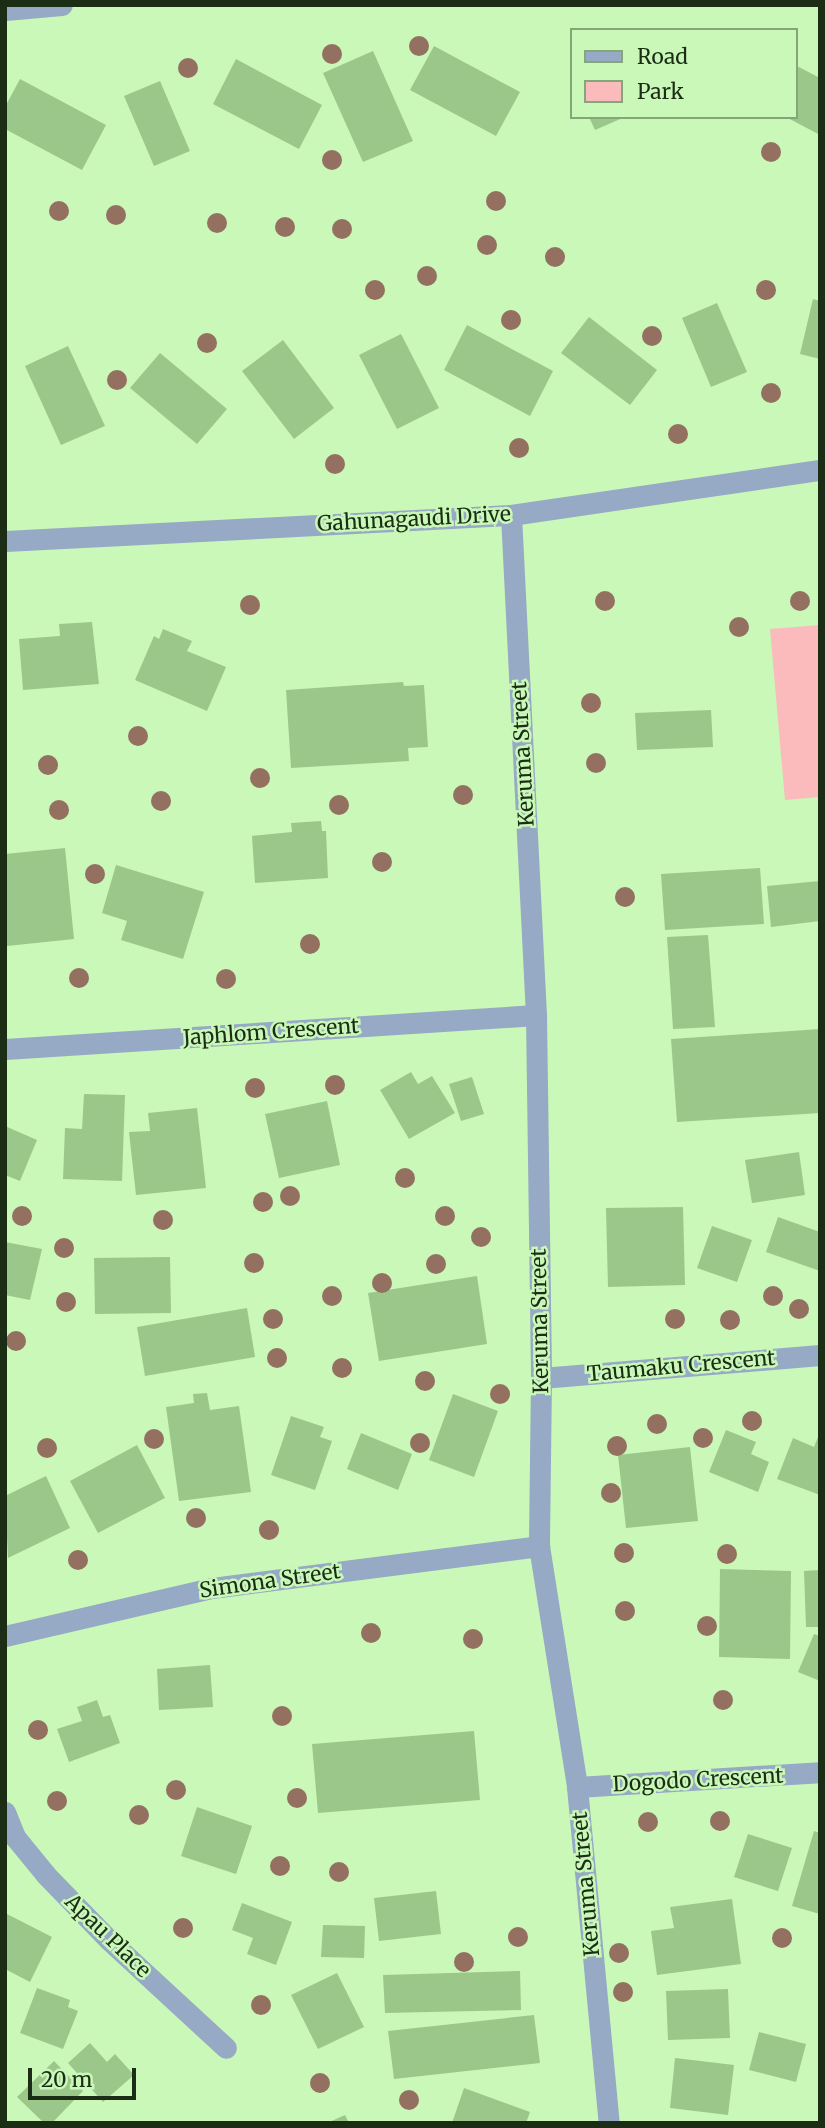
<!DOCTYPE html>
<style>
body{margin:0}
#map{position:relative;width:825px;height:2128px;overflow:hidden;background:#c9f8b8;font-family:Merriweather,serif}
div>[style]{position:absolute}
.green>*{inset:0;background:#fbbbbd}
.building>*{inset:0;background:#9bc88a}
.minor>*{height:21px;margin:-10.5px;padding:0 10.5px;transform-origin:10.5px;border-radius:10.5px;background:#96a9c5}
.trees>*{width:20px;height:20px;margin:-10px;border-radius:50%;background:#947061}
span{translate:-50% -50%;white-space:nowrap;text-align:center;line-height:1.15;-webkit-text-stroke:5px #c9f8b8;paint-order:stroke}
.street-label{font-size:21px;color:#1b2d15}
.frame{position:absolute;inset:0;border:7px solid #1b2d15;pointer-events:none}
.legend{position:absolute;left:570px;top:28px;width:228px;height:91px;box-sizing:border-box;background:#c9f8b8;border:2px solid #83a777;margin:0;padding:9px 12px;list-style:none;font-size:21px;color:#1b2d15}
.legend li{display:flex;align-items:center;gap:14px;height:35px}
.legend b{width:35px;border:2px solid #83a777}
.scale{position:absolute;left:28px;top:2068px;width:108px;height:32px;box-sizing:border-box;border:4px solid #1b2d15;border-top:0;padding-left:9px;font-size:21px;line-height:24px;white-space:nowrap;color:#1b2d15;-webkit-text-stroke:5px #c9f8b8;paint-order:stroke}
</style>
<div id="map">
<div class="green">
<i style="clip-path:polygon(820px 625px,820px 797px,785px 800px,770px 629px)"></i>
</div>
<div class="building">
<i style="clip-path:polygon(434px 46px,520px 92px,496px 136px,410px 90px)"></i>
<i style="clip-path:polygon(373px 51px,413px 141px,363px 162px,323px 73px)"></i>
<i style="clip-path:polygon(236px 59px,322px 105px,299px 149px,213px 104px)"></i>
<i style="clip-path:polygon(795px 65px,820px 78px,820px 135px,786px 117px,795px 117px)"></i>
<i style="clip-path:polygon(20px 79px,106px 125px,82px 170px,5px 129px,5px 107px)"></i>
<i style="clip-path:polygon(160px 81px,190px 151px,154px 166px,124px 96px)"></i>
<i style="clip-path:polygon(589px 117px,625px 117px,595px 130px)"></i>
<i style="clip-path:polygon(813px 299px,820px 301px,820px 359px,800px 354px)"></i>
<i style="clip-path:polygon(717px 303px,747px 372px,711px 387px,682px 318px)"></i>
<i style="clip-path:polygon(589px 317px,657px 370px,630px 405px,561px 353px)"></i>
<i style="clip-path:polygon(467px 325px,553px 371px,530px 416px,444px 370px)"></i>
<i style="clip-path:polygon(401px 334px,439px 408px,397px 429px,359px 355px)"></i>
<i style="clip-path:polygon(283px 340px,334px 408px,294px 439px,242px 371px)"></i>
<i style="clip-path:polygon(68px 346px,105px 426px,61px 445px,25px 366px)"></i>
<i style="clip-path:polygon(160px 353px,227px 409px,197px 444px,130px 388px)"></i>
<i style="clip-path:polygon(92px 622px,99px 684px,23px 690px,19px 639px,60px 636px,59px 624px)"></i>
<i style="clip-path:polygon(163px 629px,192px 641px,187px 651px,226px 667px,207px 711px,135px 680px,154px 636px,159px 639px)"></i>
<i style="clip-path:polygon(403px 682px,404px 686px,424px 685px,428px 747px,408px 748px,409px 761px,291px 768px,286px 690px)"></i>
<i style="clip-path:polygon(711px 710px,713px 747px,637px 750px,635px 713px)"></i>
<i style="clip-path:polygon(321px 821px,322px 831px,326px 831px,328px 878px,255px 883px,252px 836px,292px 832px,291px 823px)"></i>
<i style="clip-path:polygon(65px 848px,74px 939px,7px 946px,5px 854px)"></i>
<i style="clip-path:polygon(116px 865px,204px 892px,183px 959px,121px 940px,127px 921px,102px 913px)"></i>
<i style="clip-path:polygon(760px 868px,764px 924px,665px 930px,661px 874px)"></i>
<i style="clip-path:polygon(820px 881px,820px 921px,771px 927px,767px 886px)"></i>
<i style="clip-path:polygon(708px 935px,715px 1027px,673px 1029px,667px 937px)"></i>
<i style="clip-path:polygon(820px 1029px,820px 1113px,677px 1122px,671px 1039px)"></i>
<i style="clip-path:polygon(411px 1072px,418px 1084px,432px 1076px,455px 1113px,409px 1139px,380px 1090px)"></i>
<i style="clip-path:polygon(472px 1077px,484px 1114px,461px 1121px,449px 1084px)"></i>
<i style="clip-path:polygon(84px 1094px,125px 1095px,122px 1181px,63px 1179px,65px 1128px,82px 1129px)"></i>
<i style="clip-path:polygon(327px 1101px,340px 1165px,279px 1178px,265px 1114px)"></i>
<i style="clip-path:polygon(197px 1108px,206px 1188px,136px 1195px,129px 1132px,150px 1131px,148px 1113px)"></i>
<i style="clip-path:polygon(5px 1126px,37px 1140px,20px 1181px,5px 1175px)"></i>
<i style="clip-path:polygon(799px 1152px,805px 1195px,752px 1203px,745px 1160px)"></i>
<i style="clip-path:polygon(683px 1207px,685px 1285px,608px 1287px,606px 1208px)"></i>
<i style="clip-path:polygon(778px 1217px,820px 1232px,820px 1271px,766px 1252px)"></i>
<i style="clip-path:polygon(712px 1226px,752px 1240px,737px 1282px,697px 1268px)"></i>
<i style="clip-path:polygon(5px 1242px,42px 1249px,30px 1300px,5px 1295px)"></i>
<i style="clip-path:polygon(170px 1257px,171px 1313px,95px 1314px,94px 1258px)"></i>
<i style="clip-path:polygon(477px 1276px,487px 1344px,379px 1361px,368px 1293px)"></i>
<i style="clip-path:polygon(247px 1308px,255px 1357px,145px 1376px,137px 1327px)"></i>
<i style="clip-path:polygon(207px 1393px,210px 1410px,239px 1406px,251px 1492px,179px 1501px,166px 1407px,194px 1403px,193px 1394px)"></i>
<i style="clip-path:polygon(453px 1394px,498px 1411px,474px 1477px,429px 1460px)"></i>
<i style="clip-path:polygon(291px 1416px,324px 1427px,320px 1437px,332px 1441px,315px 1490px,271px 1475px)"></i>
<i style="clip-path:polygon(726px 1430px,756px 1442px,751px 1454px,769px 1462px,758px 1492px,709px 1472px)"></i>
<i style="clip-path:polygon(820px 1432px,820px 1495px,777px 1479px,793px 1438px,814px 1447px)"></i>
<i style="clip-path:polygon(361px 1433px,412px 1454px,398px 1490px,347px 1469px)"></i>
<i style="clip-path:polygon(137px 1445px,165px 1498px,98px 1533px,70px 1481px)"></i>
<i style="clip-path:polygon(690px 1447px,698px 1521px,626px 1528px,618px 1455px)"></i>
<i style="clip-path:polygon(46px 1476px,70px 1528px,8px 1558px,5px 1496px)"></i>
<i style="clip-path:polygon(720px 1569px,791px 1571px,790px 1659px,719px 1657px)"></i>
<i style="clip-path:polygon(820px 1570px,820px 1627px,806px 1627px,804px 1571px)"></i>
<i style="clip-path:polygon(814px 1634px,820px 1636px,820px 1681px,798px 1672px)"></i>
<i style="clip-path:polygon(210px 1665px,213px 1707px,159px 1710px,157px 1669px)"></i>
<i style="clip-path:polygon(97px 1700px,103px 1717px,110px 1715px,120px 1743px,69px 1762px,57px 1729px,82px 1721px,77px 1707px)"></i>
<i style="clip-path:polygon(474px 1731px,480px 1800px,318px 1813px,312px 1744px)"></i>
<i style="clip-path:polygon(197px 1807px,252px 1826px,236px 1874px,181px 1856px)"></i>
<i style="clip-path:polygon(814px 1831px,820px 1833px,820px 1914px,792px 1906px)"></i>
<i style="clip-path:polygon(748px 1834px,792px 1848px,778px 1891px,734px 1877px)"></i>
<i style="clip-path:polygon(436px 1891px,441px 1934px,379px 1941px,374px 1898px)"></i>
<i style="clip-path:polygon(732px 1899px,741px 1964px,657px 1975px,651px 1931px,674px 1928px,670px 1907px)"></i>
<i style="clip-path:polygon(242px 1903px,292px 1922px,276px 1965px,247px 1954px,253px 1938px,232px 1930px)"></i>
<i style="clip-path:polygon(5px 1913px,52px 1937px,30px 1982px,5px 1969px)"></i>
<i style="clip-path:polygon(323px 1925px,365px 1926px,364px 1958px,321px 1957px)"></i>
<i style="clip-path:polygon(520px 1971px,521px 2010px,385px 2013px,383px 1975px)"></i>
<i style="clip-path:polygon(337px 1973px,364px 2027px,318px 2049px,291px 1995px)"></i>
<i style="clip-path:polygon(37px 1988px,70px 2000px,68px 2007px,78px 2011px,63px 2049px,20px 2033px)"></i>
<i style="clip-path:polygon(728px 1989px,730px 2038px,668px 2040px,666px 1991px)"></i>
<i style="clip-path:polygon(534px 2015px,540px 2063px,394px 2079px,388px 2031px)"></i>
<i style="clip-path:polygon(759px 2032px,806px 2044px,796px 2082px,749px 2070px)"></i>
<i style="clip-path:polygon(90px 2043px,107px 2062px,115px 2054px,134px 2075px,103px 2102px,68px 2063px)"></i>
<i style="clip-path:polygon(675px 2058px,734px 2065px,728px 2115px,670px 2108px)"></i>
<i style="clip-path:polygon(54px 2061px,83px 2091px,52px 2123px,44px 2123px,17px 2097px)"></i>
<i style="clip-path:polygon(464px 2088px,530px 2112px,526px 2123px,452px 2123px)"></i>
<i style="clip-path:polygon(345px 2115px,349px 2123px,327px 2123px)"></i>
</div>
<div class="minor">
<i style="left:5px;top:10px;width:57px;rotate:-5deg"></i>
<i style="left:511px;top:515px;width:501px;rotate:87.14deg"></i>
<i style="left:536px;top:1015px;width:363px;rotate:89.2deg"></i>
<i style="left:541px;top:1378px;width:168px;rotate:90.7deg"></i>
<i style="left:539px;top:1546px;width:244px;rotate:81deg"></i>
<i style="left:577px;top:1787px;width:338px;rotate:84.6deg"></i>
<i style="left:5px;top:541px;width:507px;rotate:-2.94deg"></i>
<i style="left:511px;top:515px;width:312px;rotate:-8.3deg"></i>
<i style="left:5px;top:1049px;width:532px;rotate:-3.66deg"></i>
<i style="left:541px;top:1378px;width:280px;rotate:-4.7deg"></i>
<i style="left:5px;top:1636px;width:212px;rotate:-13.1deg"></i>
<i style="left:212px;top:1588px;width:330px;rotate:-7.3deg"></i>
<i style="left:577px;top:1787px;width:243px;rotate:-3.5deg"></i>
<i style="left:5px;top:1812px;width:27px;rotate:68deg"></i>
<i style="left:15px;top:1837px;width:49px;rotate:50.8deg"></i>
<i style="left:46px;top:1875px;width:91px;rotate:45.9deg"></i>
<i style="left:109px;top:1940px;width:159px;rotate:42.7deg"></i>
</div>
<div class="trees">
<i style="left:419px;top:46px"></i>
<i style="left:332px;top:54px"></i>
<i style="left:188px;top:68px"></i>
<i style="left:771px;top:152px"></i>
<i style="left:332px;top:160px"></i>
<i style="left:496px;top:201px"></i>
<i style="left:59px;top:211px"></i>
<i style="left:116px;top:215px"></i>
<i style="left:217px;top:223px"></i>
<i style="left:285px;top:227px"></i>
<i style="left:342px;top:229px"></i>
<i style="left:487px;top:245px"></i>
<i style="left:555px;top:257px"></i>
<i style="left:427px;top:276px"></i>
<i style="left:375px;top:290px"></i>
<i style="left:766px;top:290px"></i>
<i style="left:511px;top:320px"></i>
<i style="left:652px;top:336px"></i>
<i style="left:207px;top:343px"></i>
<i style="left:117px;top:380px"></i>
<i style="left:771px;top:393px"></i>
<i style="left:678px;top:434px"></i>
<i style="left:519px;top:448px"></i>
<i style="left:335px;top:464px"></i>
<i style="left:605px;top:601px"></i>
<i style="left:800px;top:601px"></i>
<i style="left:250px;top:605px"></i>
<i style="left:739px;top:627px"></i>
<i style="left:591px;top:703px"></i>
<i style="left:138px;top:736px"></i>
<i style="left:596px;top:763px"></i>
<i style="left:48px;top:765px"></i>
<i style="left:260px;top:778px"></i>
<i style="left:463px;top:795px"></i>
<i style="left:161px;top:801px"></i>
<i style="left:339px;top:805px"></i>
<i style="left:59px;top:810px"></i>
<i style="left:382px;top:862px"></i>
<i style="left:95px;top:874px"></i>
<i style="left:625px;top:897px"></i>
<i style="left:310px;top:944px"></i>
<i style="left:79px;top:978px"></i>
<i style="left:226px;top:979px"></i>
<i style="left:335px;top:1085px"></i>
<i style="left:255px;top:1088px"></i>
<i style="left:405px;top:1178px"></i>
<i style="left:290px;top:1196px"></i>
<i style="left:263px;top:1202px"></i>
<i style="left:22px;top:1216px"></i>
<i style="left:445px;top:1216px"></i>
<i style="left:163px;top:1220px"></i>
<i style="left:481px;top:1237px"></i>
<i style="left:64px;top:1248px"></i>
<i style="left:254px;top:1263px"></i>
<i style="left:436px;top:1264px"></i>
<i style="left:382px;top:1283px"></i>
<i style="left:332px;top:1296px"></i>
<i style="left:773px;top:1296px"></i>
<i style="left:66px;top:1302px"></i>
<i style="left:799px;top:1309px"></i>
<i style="left:273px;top:1319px"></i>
<i style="left:675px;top:1319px"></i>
<i style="left:730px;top:1320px"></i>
<i style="left:16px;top:1341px"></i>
<i style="left:277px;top:1358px"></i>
<i style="left:342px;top:1368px"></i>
<i style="left:425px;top:1381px"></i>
<i style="left:500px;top:1394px"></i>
<i style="left:752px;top:1421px"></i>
<i style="left:657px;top:1424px"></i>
<i style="left:703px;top:1438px"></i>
<i style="left:154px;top:1439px"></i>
<i style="left:420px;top:1443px"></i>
<i style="left:617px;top:1446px"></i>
<i style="left:47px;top:1448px"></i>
<i style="left:611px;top:1493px"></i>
<i style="left:196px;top:1518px"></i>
<i style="left:269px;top:1530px"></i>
<i style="left:624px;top:1553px"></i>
<i style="left:727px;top:1554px"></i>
<i style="left:78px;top:1560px"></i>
<i style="left:625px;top:1611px"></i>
<i style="left:707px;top:1626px"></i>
<i style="left:371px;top:1633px"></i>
<i style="left:473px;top:1639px"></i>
<i style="left:723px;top:1700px"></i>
<i style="left:282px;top:1716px"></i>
<i style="left:38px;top:1730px"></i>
<i style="left:176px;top:1790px"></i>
<i style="left:297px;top:1798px"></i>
<i style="left:57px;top:1801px"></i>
<i style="left:139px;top:1815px"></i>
<i style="left:720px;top:1821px"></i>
<i style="left:648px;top:1822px"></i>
<i style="left:280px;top:1866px"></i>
<i style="left:339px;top:1872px"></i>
<i style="left:183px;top:1928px"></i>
<i style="left:518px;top:1937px"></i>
<i style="left:782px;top:1938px"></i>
<i style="left:619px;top:1953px"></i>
<i style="left:464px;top:1962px"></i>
<i style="left:623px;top:1992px"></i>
<i style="left:261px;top:2005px"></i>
<i style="left:320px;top:2083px"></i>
<i style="left:409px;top:2100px"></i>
</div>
<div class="street-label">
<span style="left:414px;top:519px;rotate:-3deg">Gahunagaudi Drive</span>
<span style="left:523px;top:754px;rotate:-93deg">Keruma Street</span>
<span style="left:271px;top:1032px;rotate:-4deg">Japhlom Crescent</span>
<span style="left:540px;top:1321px;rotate:-91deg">Keruma Street</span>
<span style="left:681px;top:1366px;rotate:-5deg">Taumaku Crescent</span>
<span style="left:270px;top:1581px;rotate:-8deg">Simona Street</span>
<span style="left:698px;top:1780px;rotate:-3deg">Dogodo Crescent</span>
<span style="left:586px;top:1884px;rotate:-95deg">Keruma Street</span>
<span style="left:108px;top:1936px;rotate:44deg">Apau Place</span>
</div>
<div class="frame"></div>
<ul class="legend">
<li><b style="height:9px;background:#96a9c5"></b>Road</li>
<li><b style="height:19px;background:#fbbbbd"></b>Park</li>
</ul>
<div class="scale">20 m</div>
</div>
